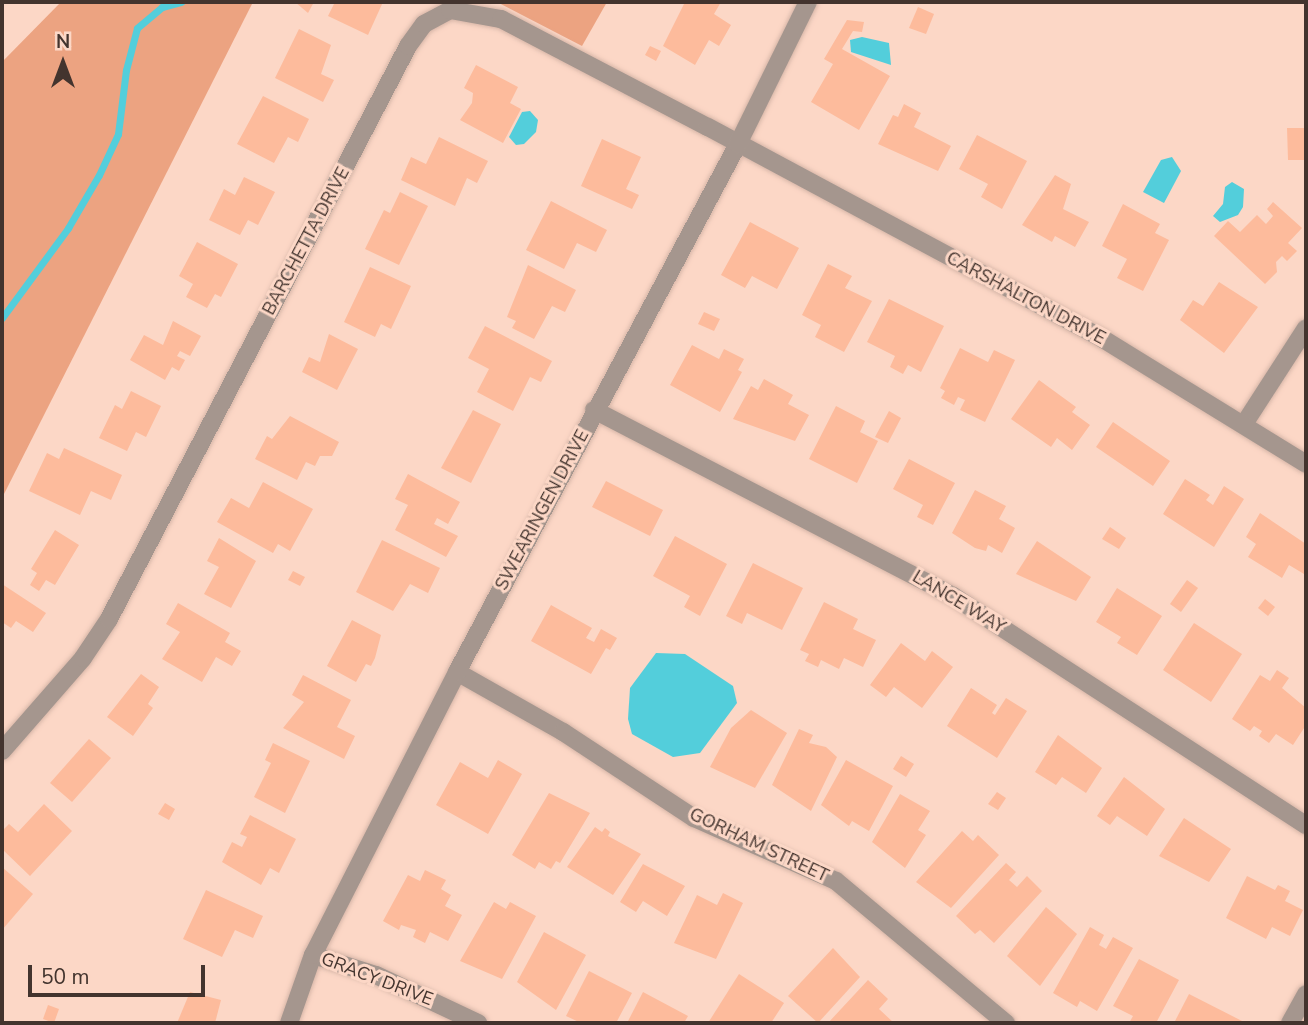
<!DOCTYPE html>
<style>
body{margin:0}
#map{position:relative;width:1308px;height:1025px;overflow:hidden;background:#fcd7c6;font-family:"Nunito Sans",sans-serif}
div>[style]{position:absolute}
.green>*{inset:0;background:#eca381}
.water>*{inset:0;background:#53cedb}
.stream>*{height:7px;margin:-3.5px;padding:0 3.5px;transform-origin:3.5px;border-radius:3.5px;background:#53cedb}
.building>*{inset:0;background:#fdbb9c}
.roads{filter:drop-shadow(0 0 2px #d7b6a8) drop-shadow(0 0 2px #d7b6a8)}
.minor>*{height:18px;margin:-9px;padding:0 9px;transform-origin:9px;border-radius:9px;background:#a5968e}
span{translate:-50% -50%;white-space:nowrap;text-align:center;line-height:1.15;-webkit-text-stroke:6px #fcd7c6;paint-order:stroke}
.street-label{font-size:18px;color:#43342e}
.frame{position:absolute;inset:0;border:4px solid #43342e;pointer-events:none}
.north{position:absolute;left:28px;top:28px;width:70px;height:70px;-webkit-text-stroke:5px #fcd7c6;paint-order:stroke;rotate:0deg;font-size:19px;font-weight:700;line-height:28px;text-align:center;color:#43342e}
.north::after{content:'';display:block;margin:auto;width:24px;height:32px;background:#43342e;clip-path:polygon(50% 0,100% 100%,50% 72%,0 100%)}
.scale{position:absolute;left:28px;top:965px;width:177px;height:32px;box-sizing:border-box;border:4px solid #43342e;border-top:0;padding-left:9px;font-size:21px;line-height:24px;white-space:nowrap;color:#43342e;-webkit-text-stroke:5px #fcd7c6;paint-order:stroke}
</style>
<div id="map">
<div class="green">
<i style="clip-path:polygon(61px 2px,253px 2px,2px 498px,2px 62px)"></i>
<i style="clip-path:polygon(497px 2px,607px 2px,582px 46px)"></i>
</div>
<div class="water">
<i style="clip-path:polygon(862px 37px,889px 43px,891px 65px,851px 52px,850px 40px)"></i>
<i style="clip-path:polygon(530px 111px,538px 120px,536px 132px,524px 144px,516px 145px,509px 137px,522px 112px)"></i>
<i style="clip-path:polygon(1172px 157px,1181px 171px,1164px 203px,1143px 192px,1161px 160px)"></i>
<i style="clip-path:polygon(1232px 182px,1244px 189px,1243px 207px,1238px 215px,1220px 222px,1213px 216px,1223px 204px,1225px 187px)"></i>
<i style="clip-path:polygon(656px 653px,685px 654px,733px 686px,737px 703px,700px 753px,673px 757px,632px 734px,628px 719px,630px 688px)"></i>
</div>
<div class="stream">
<i style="left:2px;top:318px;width:112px;rotate:-53.7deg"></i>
<i style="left:68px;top:228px;width:61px;rotate:-59.7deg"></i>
<i style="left:99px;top:175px;width:45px;rotate:-65.1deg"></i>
<i style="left:118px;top:134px;width:64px;rotate:-82.9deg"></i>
<i style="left:126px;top:70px;width:43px;rotate:-75.3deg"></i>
<i style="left:137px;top:28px;width:33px;rotate:-40deg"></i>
<i style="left:162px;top:7px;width:20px;rotate:-15deg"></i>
</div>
<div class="building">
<i style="clip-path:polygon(295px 2px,314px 2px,308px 13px)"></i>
<i style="clip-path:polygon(335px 2px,383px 2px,368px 35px,328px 16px)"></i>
<i style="clip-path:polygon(685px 2px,721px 2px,714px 14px,731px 25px,719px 46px,709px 40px,695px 65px,663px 46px)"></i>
<i style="clip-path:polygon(918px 7px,934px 14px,926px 34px,909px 28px)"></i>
<i style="clip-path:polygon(847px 20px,864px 22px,862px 32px,853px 31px,842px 49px,890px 76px,859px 130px,811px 102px,833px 64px,824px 59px)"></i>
<i style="clip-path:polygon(299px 29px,331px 45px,321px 74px,334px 80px,323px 102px,275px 78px)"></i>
<i style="clip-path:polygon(650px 46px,661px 51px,656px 61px,645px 55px)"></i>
<i style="clip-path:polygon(476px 65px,518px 87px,510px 103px,521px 109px,503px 143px,460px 120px,472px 103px,473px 93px,464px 88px)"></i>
<i style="clip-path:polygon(263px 96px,309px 119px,298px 142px,288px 137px,274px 163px,237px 144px)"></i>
<i style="clip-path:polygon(904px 104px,921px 113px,914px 127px,951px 146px,938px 171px,878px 144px,893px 115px,898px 117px)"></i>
<i style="clip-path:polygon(1287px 128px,1305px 128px,1306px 160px,1288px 160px)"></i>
<i style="clip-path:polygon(977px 135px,1027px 161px,1002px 209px,981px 197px,988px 184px,959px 169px)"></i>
<i style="clip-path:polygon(439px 137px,488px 161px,477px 183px,467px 178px,455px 206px,401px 180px,411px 157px,426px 164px)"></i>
<i style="clip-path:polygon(602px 139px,641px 157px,626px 189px,639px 195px,632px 209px,581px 186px)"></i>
<i style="clip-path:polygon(1055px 175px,1071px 184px,1063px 209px,1089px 222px,1075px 247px,1055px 236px,1052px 242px,1022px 225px)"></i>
<i style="clip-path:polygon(244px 177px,275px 192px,258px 225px,248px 220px,240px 235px,209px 220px,224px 189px,235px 195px)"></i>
<i style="clip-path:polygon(400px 192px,428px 206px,399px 265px,365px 249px,384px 210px,390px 213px)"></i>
<i style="clip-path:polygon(551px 201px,607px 230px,596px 252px,577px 243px,564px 269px,526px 250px)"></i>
<i style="clip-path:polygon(1273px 202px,1302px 228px,1288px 243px,1297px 251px,1287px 261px,1282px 256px,1276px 262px,1277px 272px,1265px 284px,1214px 236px,1228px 221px,1240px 232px,1257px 215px,1266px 224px,1273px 216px,1267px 209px)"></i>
<i style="clip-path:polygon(1123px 204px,1160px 224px,1155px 233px,1169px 240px,1143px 291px,1117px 278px,1127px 259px,1102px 246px)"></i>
<i style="clip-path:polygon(750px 222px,799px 248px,777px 289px,752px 276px,745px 288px,721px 275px)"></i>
<i style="clip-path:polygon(197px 242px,238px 264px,221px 297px,215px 294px,207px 308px,186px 297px,193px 284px,179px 276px)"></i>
<i style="clip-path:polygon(828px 264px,852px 276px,845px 288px,872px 301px,844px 352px,815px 337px,821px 325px,802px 315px)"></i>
<i style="clip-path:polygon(528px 265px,576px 290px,565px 312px,552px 306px,534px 339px,512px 328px,516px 321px,507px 317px)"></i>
<i style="clip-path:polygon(370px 267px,411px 286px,391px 329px,381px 324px,375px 337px,344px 322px)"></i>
<i style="clip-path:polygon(1219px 282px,1258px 307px,1224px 353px,1180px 320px,1193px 300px,1203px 306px)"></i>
<i style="clip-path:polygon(889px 299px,944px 326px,921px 372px,908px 365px,903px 374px,890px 367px,895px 356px,867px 342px)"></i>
<i style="clip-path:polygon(704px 312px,720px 319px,714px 331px,698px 324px)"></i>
<i style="clip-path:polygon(173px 321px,201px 336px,190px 356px,180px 351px,177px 356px,185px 360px,179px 371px,172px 367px,165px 380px,130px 360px,144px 335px,163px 345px)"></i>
<i style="clip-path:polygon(485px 326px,552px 361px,541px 382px,530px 377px,513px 411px,477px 392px,489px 369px,468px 358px)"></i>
<i style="clip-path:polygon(329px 334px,358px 349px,337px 390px,302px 372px,309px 357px,320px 362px)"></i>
<i style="clip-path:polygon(692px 345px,719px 359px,724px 349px,744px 359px,738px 370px,742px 372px,720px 412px,670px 385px)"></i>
<i style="clip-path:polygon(960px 348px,988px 362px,994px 350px,1015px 360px,985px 422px,960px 410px,965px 400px,958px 397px,954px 405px,941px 398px,945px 391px,940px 388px)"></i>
<i style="clip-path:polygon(764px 379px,793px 395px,788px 404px,809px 415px,795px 441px,733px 419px,751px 386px,758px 390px)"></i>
<i style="clip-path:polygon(1039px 380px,1076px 407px,1072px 412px,1090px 425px,1072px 450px,1057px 438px,1051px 447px,1011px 419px)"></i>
<i style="clip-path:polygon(131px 391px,161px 406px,146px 437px,136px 432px,127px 451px,99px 438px,115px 405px,122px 409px)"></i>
<i style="clip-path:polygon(836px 406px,865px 421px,860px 432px,878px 441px,857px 483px,809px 459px)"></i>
<i style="clip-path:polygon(473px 410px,501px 424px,471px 483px,441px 468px)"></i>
<i style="clip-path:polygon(889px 411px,901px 418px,888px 443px,875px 437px)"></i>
<i style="clip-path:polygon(290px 416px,339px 442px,332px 456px,320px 456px,315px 466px,306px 462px,297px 480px,255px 459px,267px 436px,272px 439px)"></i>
<i style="clip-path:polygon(1113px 422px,1170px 461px,1153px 486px,1096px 447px)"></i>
<i style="clip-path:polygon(64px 448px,122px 475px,111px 500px,91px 491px,80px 515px,29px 491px,47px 453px,59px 459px)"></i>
<i style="clip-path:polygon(909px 459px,955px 483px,933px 525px,917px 517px,923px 505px,893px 489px)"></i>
<i style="clip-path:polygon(408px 474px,460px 502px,448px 524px,437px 518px,434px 524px,458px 536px,446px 557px,395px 530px,408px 505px,395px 499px)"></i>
<i style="clip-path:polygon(1185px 479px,1210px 495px,1206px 500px,1213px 505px,1224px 486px,1244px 499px,1214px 547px,1163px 514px)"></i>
<i style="clip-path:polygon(606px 481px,663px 510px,650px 536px,592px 507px)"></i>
<i style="clip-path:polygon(263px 482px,313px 509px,290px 551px,278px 544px,273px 553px,217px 522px,231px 498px,249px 508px)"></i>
<i style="clip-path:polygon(975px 490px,1006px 506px,999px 519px,1015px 528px,1002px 553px,988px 545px,986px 551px,975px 548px,952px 533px)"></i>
<i style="clip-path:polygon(1260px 513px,1306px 544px,1304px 574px,1289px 565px,1282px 578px,1248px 557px,1256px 544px,1246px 537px)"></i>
<i style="clip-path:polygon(1110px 527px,1126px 538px,1119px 549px,1102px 539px)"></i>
<i style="clip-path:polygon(55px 530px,79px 545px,55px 585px,46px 580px,39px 591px,30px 585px,37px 573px,31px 569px)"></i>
<i style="clip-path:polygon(675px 536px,727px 564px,700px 616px,684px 607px,690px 596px,653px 576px)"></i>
<i style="clip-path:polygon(219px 538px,256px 561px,231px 608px,204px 594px,219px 567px,207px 561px)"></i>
<i style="clip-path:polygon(382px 540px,440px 568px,428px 593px,410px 584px,393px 611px,356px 592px)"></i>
<i style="clip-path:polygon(1037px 541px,1091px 577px,1076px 601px,1016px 574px)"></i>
<i style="clip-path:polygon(753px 563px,803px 588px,782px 630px,747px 613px,742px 624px,726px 616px)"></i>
<i style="clip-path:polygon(293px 571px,305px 577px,300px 586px,288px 580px)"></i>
<i style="clip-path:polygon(1187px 580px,1198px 588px,1181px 612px,1170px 604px)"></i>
<i style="clip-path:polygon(2px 584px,46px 613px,33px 632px,16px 621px,11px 628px,2px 622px)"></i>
<i style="clip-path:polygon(1117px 588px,1162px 616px,1137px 655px,1117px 643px,1121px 637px,1096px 622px)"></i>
<i style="clip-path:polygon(1265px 599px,1275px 607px,1268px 616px,1258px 608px)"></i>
<i style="clip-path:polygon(824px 602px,858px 619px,853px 629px,876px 640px,863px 667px,844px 658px,839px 669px,821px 660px,818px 667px,805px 661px,809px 654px,800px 650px)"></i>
<i style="clip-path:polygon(178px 603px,230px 633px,225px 642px,241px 651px,232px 666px,216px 657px,202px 682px,162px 659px,180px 632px,166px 624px)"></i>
<i style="clip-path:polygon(551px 605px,592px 628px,586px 638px,594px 642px,601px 629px,617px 638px,610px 650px,606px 648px,591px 674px,531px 641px)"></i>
<i style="clip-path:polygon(352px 620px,381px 635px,375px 658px,371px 666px,366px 664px,356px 682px,327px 666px)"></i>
<i style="clip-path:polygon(1194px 623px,1242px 654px,1211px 702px,1163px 670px)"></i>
<i style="clip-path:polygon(901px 643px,925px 661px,932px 651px,953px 667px,922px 708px,894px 687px,886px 697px,870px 685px)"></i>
<i style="clip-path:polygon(1277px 670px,1289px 678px,1282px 688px,1306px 708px,1306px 725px,1293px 745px,1276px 734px,1269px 743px,1259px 736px,1262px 731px,1254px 726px,1250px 731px,1232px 719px,1260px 675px,1270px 681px)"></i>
<i style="clip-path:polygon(141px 674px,159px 687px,148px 704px,153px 708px,133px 736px,107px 717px)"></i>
<i style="clip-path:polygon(303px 675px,351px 700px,337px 727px,355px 736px,344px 759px,283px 728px,304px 702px,292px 695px)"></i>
<i style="clip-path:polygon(971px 688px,997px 705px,992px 713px,995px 715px,1006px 698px,1027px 711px,997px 758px,947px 726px)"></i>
<i style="clip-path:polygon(751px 710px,787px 733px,755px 788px,710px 767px,731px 728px)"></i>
<i style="clip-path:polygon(799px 729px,813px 735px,809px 743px,826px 747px,837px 757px,811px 811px,772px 785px)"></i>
<i style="clip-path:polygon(1058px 735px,1102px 768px,1086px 793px,1062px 777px,1056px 785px,1035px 772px)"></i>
<i style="clip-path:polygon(89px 739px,111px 758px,72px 802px,50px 783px)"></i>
<i style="clip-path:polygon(273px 743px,310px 761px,285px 813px,254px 797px,271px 763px,265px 760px)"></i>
<i style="clip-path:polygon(901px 756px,914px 764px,906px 777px,893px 769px)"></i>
<i style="clip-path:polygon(498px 760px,522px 774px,488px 834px,436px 805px,460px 762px,488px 778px)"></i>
<i style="clip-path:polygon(846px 760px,893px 786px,869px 831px,852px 821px,849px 826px,821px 805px)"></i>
<i style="clip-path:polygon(1124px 777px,1165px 809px,1147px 836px,1117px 816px,1110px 825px,1097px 816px)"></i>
<i style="clip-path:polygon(997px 792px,1006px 798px,998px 810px,988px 804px)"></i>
<i style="clip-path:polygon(549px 793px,590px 813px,560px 863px,556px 861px,551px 869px,539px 862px,535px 869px,512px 855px)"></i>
<i style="clip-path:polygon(900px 794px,930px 811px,918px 830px,926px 835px,905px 868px,872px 842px)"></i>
<i style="clip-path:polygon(165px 803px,175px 809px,169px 820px,158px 814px)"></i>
<i style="clip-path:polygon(44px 804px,72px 831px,30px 876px,2px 849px,2px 831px,9px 824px,18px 832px)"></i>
<i style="clip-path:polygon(250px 815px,296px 839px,279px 873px,270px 868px,261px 885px,222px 862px,232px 842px,242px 847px,247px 837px,240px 834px)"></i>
<i style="clip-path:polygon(1184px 818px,1231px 849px,1209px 882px,1159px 856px)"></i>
<i style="clip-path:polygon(595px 827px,602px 832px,605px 828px,610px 832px,608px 836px,641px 854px,613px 895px,567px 867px)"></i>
<i style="clip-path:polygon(962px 831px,973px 841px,978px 835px,999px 855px,951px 908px,916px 882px)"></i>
<i style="clip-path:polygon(1006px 863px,1016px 872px,1009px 880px,1017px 887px,1027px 876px,1042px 891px,994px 943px,980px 930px,975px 934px,956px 916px)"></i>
<i style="clip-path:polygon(643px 864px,685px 886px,667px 916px,643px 901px,636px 912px,620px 902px)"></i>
<i style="clip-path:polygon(2px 867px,33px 894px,2px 930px)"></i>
<i style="clip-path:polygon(425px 870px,446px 880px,441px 889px,451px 895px,445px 906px,462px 915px,448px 941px,430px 932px,425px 943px,413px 937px,416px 930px,401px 925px,399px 930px,383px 921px,408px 875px,420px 881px)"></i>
<i style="clip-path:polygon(1247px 876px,1275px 890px,1278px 885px,1290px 891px,1285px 901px,1303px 910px,1290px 936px,1272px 927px,1266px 939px,1226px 918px)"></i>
<i style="clip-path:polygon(206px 890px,263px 916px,253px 938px,235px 930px,222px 957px,183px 939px)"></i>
<i style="clip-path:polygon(723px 893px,743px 903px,716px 959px,674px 943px,697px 895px,717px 905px)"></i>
<i style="clip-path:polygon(494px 902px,506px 909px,510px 902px,536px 916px,502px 979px,460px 961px)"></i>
<i style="clip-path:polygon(1046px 907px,1077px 934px,1040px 986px,1007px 956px)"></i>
<i style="clip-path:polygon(1090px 927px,1104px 935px,1099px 945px,1106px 949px,1113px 937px,1133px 948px,1097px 1011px,1080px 1001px,1077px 1007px,1053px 993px)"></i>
<i style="clip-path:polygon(544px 932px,586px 955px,556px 1010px,517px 982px)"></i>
<i style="clip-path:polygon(833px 948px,860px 977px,818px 1023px,788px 996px)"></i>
<i style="clip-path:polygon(1139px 959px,1179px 980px,1156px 1023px,1129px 1023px,1133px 1016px,1113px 1006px)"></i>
<i style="clip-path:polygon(589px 971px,632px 993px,616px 1023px,581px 1023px,566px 1016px)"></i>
<i style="clip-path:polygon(739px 974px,784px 1003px,771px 1023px,708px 1023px)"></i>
<i style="clip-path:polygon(868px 980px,888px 999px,879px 1009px,894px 1023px,828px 1023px)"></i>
<i style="clip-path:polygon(190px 992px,221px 1000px,215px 1023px,177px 1023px)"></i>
<i style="clip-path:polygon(643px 992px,688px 1016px,684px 1023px,627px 1023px)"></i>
<i style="clip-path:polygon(1189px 994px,1246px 1023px,1174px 1023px)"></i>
<i style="clip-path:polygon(48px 1005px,59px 1009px,54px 1023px,43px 1019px)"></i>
</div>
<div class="roads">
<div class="minor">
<i style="left:594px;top:410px;width:404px;rotate:27.4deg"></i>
<i style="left:953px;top:596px;width:421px;rotate:33deg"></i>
<i style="left:1244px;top:424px;width:114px;rotate:-57.1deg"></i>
<i style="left:457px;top:672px;width:122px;rotate:29.5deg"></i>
<i style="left:563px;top:732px;width:157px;rotate:33.3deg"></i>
<i style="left:694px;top:818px;width:155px;rotate:23.9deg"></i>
<i style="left:836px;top:881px;width:222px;rotate:39.9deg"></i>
<i style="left:2px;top:751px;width:123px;rotate:-48.9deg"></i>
<i style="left:83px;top:658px;width:47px;rotate:-56.3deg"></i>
<i style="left:109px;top:619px;width:646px;rotate:-62.44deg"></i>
<i style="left:408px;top:46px;width:27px;rotate:-54deg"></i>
<i style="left:424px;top:24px;width:30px;rotate:-28deg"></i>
<i style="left:450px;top:10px;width:52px;rotate:10deg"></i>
<i style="left:501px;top:19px;width:233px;rotate:27.6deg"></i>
<i style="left:708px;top:127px;width:448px;rotate:28.2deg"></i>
<i style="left:1103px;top:339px;width:238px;rotate:31.6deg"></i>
<i style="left:313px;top:955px;width:66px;rotate:17.6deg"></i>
<i style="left:376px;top:975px;width:113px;rotate:25.2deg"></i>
<i style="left:289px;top:1023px;width:72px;rotate:-70.6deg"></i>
<i style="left:313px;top:955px;width:318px;rotate:-63deg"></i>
<i style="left:457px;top:672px;width:598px;rotate:-61.98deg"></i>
<i style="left:738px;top:144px;width:158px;rotate:-63.8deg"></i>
<i style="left:1290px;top:1023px;width:33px;rotate:-61deg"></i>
</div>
</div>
<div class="street-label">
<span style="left:306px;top:241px;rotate:-62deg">BARCHETTA DRIVE</span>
<span style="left:1026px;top:298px;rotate:28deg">CARSHALTON DRIVE</span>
<span style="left:542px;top:510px;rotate:-62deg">SWEARINGEN DRIVE</span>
<span style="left:959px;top:602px;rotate:31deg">LANCE WAY</span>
<span style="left:759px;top:845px;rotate:25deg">GORHAM STREET</span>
<span style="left:377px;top:979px;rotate:21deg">GRACY DRIVE</span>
</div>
<div class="frame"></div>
<div class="north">N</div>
<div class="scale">50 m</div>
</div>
